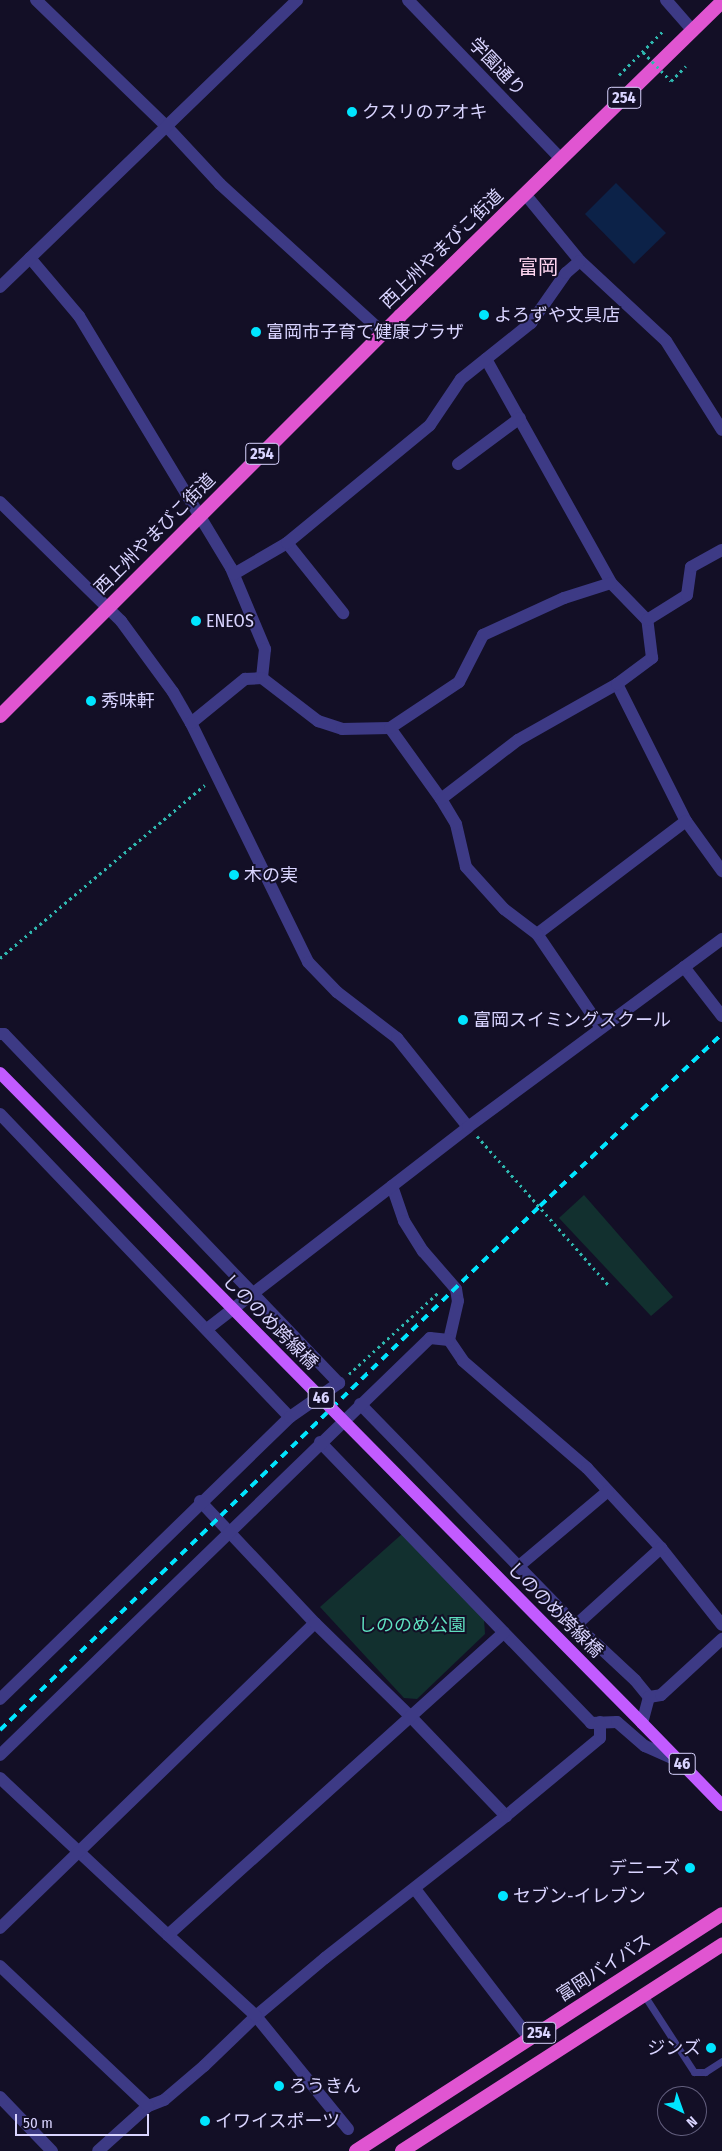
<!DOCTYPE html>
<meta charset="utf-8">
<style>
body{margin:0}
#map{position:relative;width:722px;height:2151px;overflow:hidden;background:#130f26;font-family:"Fira Sans Condensed","Noto Sans JP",sans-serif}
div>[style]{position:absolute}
.green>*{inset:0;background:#12302f}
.water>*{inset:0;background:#0c2248}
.path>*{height:3px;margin-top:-1.5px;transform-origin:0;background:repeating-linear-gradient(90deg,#2fb8b0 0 2.5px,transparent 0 6.5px)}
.service>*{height:7px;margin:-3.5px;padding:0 3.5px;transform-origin:3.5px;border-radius:3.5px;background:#3d3a85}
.minor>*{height:12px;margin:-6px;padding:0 6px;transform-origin:6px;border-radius:6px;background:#3d3a85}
.tertiary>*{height:12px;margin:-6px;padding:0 6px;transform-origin:6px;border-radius:6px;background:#3d3a85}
.primary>*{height:12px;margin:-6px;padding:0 6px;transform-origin:6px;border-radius:6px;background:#c25bff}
.trunk>*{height:14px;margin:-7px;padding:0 7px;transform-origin:7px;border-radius:7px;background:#e055d1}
.rail>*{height:4px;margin-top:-2px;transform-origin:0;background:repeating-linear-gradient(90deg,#00e5ff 0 8px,transparent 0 14px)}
.path-bridge>*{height:3px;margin-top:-1.5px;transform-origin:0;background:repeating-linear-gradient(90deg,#2fb8b0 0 2.5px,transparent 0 6.5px)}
.primary-bridge>*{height:12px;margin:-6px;padding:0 6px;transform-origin:6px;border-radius:6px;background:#c25bff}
.dots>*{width:14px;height:14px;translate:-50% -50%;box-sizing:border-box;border:2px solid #130f26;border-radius:50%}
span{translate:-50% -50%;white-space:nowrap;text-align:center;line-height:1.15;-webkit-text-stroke:4px #130f26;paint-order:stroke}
.shield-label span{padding:1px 4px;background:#130f26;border:1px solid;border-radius:4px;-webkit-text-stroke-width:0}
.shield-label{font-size:16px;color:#d9d4ff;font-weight:700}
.street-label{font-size:18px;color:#d9d4ff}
.poi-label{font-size:18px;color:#d9d4ff}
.left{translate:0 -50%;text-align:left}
.right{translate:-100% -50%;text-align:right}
.park-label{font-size:18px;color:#5fe0c0}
.quarter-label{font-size:20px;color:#ffd6f0}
.north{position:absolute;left:657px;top:2086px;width:50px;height:50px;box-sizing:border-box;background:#130f26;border:1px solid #625e7d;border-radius:50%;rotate:138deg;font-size:14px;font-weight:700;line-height:20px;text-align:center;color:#d9d4ff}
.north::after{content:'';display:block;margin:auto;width:18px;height:22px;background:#00e5ff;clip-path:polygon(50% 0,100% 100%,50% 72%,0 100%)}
.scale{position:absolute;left:15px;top:2114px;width:134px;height:22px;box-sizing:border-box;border:2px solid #d9d4ff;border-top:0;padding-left:6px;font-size:15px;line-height:18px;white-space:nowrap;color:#d9d4ff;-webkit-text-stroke:4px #130f26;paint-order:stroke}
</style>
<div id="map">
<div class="green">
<i style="clip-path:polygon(584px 1195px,673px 1297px,651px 1316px,559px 1218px)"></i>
<i style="clip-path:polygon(402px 1534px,484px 1619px,485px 1634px,417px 1699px,404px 1698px,320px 1607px)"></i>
</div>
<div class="water">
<i style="clip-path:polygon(616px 183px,666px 233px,634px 264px,585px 214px)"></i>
</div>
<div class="path">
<i style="left:619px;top:75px;width:64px;rotate:-45deg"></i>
<i style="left:671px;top:81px;width:21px;rotate:-45deg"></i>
<i style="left:0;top:958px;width:268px;rotate:-40.2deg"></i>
<i style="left:477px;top:1136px;width:201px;rotate:48.6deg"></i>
<i style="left:349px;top:1374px;width:123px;rotate:-42.4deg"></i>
</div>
<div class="service">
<i style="left:644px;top:1995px;width:92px;rotate:57deg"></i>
<i style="left:694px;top:2072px;width:11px"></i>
<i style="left:705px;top:2072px;width:20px;rotate:-33deg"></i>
</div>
<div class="minor">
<i style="left:36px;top:0;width:184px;rotate:44.1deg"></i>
<i style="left:168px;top:128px;width:76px;rotate:47.1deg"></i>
<i style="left:220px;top:184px;width:221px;rotate:42.4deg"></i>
<i style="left:666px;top:0;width:41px;rotate:48.9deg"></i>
<i style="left:525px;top:194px;width:87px;rotate:50.6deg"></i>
<i style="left:580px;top:261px;width:117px;rotate:42.9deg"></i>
<i style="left:666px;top:341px;width:105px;rotate:57.8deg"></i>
<i style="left:30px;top:258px;width:76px;rotate:49.8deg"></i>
<i style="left:79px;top:316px;width:294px;rotate:58.9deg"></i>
<i style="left:231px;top:568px;width:88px;rotate:67.2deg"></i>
<i style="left:265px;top:649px;width:29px;rotate:96deg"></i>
<i style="left:0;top:287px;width:413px;rotate:-44deg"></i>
<i style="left:486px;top:359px;width:257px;rotate:60.8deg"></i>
<i style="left:611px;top:583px;width:52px;rotate:45.8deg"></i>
<i style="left:458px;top:464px;width:77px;rotate:-36.6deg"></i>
<i style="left:0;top:502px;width:170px;rotate:44.5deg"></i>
<i style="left:121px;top:621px;width:88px;rotate:53.8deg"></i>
<i style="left:173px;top:692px;width:36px;rotate:60deg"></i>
<i style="left:191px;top:723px;width:266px;rotate:63.9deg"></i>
<i style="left:308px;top:962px;width:42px;rotate:46deg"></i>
<i style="left:337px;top:992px;width:76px;rotate:37.5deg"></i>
<i style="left:397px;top:1038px;width:114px;rotate:51.4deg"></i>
<i style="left:287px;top:543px;width:90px;rotate:51.3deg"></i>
<i style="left:234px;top:574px;width:61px;rotate:-30.3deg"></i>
<i style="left:287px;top:543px;width:185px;rotate:-39.5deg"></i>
<i style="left:430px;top:425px;width:55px;rotate:-56deg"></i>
<i style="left:461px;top:379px;width:90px;rotate:-38.7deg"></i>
<i style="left:531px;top:323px;width:61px;rotate:-55deg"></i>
<i style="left:566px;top:273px;width:18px;rotate:-41deg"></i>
<i style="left:617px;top:684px;width:153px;rotate:63.3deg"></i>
<i style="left:686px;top:821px;width:62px;rotate:54.2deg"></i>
<i style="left:191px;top:723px;width:70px;rotate:-39.2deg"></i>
<i style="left:245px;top:679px;width:17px;rotate:-3deg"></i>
<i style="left:262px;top:678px;width:71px;rotate:37.5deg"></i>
<i style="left:318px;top:721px;width:25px;rotate:18deg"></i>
<i style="left:342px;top:729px;width:48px;rotate:-1.2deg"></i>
<i style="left:390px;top:728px;width:87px;rotate:54.3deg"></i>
<i style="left:390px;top:728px;width:83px;rotate:-33.7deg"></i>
<i style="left:459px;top:682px;width:53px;rotate:-62.9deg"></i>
<i style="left:483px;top:635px;width:89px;rotate:-24.6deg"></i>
<i style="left:564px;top:598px;width:49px;rotate:-17.7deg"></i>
<i style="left:537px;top:934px;width:187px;rotate:-37.2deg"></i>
<i style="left:684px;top:967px;width:62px;rotate:52.2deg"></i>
<i style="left:601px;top:1028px;width:114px;rotate:-124.2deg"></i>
<i style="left:537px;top:934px;width:41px;rotate:-142.9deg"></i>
<i style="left:504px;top:909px;width:57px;rotate:-132.1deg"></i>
<i style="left:466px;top:867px;width:44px;rotate:-103.1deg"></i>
<i style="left:456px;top:824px;width:29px;rotate:-121deg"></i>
<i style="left:441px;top:799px;width:97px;rotate:-37.5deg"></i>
<i style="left:518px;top:740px;width:114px;rotate:-29.5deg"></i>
<i style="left:617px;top:684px;width:44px;rotate:-36.6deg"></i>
<i style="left:652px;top:658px;width:38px;rotate:-97deg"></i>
<i style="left:647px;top:620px;width:47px;rotate:-32deg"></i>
<i style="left:687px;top:595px;width:28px;rotate:-82deg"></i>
<i style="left:691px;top:567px;width:35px;rotate:-29deg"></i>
<i style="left:0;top:1034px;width:4px"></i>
<i style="left:4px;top:1034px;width:484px;rotate:46.2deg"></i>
<i style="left:0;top:1114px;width:419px;rotate:46.3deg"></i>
<i style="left:392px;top:1186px;width:37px;rotate:71deg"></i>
<i style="left:404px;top:1221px;width:36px;rotate:58deg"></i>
<i style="left:423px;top:1251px;width:50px;rotate:49deg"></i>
<i style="left:456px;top:1289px;width:12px;rotate:81deg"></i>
<i style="left:458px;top:1301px;width:40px;rotate:103deg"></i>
<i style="left:449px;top:1340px;width:25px;rotate:56deg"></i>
<i style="left:463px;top:1361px;width:164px;rotate:40.8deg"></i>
<i style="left:587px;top:1468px;width:109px;rotate:47.2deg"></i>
<i style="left:661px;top:1548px;width:98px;rotate:51.6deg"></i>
<i style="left:207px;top:1329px;width:330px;rotate:-37.7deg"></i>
<i style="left:468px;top:1127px;width:316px;rotate:-36.5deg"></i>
<i style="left:360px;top:1404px;width:309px;rotate:45.7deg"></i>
<i style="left:576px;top:1625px;width:81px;rotate:43deg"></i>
<i style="left:635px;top:1680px;width:22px;rotate:51deg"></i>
<i style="left:649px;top:1697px;width:27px;rotate:105deg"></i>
<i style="left:320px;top:1442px;width:390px;rotate:46deg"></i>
<i style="left:591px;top:1723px;width:26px;rotate:-2deg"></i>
<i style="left:617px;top:1722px;width:37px;rotate:41deg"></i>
<i style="left:645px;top:1746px;width:35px;rotate:24deg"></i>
<i style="left:200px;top:1501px;width:168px;rotate:46.7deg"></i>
<i style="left:519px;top:1566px;width:116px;rotate:-40.1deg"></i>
<i style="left:576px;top:1625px;width:115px;rotate:-42.2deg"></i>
<i style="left:649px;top:1697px;width:12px;rotate:-9deg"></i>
<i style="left:661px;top:1695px;width:83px;rotate:-42.6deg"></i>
<i style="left:0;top:1755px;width:599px;rotate:-44.12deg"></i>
<i style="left:430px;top:1338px;width:19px;rotate:6deg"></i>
<i style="left:0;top:1778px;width:230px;rotate:43.1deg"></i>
<i style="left:506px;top:1816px;width:122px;rotate:-39.7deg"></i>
<i style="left:600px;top:1738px;width:16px;rotate:-90deg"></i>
<i style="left:415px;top:1889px;width:189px;rotate:52.5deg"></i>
<i style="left:0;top:1928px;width:438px;rotate:-44.1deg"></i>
<i style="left:315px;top:1623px;width:133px;rotate:44.4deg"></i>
<i style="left:410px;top:1716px;width:139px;rotate:46.2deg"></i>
<i style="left:506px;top:1816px;width:230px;rotate:141.9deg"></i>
<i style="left:325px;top:1958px;width:90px;rotate:140deg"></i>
<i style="left:256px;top:2016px;width:72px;rotate:136.1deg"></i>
<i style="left:204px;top:2066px;width:52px;rotate:139.6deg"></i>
<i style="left:164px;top:2100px;width:17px;rotate:159deg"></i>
<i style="left:148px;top:2106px;width:67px;rotate:138deg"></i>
<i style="left:0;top:1966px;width:204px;rotate:43.4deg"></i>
<i style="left:0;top:2097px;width:75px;rotate:46.1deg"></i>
<i style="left:348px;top:2129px;width:146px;rotate:-129.2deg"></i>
<i style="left:256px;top:2016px;width:120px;rotate:-137.4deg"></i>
<i style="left:168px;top:1935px;width:452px;rotate:-42deg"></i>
</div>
<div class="tertiary">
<i style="left:408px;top:0;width:221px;rotate:46.1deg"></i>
<i style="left:0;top:1699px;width:405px;rotate:-44.2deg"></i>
<i style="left:290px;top:1417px;width:60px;rotate:-34.8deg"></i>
</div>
<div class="primary">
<i style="left:642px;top:1723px;width:115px;rotate:45.7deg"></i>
</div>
<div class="trunk">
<i style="left:0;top:716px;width:566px;rotate:-45deg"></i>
<i style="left:400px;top:316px;width:450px;rotate:-44.3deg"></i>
<i style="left:356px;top:2151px;width:436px;rotate:-32.9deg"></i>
<i style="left:402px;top:2151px;width:381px;rotate:-32.8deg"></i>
</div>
<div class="rail">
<i style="left:0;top:1730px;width:752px;rotate:-44.14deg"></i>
<i style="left:540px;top:1206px;width:250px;rotate:-43.4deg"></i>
</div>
<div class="path-bridge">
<i style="left:643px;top:52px;width:40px;rotate:46deg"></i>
</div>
<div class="primary-bridge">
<i style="left:0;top:1073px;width:914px;rotate:45.35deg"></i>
</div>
<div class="dots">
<i style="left:352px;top:112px;background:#00e5ff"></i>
<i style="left:484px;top:315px;background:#00e5ff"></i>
<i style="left:256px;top:332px;background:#00e5ff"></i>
<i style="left:196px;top:621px;background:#00e5ff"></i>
<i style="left:91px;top:701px;background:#00e5ff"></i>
<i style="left:234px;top:875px;background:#00e5ff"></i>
<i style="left:463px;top:1020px;background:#00e5ff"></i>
<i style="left:690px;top:1868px;background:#00e5ff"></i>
<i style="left:503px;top:1896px;background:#00e5ff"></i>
<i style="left:711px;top:2048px;background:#00e5ff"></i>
<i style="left:279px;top:2086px;background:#00e5ff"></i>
<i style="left:205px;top:2121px;background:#00e5ff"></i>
</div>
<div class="shield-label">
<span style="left:624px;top:98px">254</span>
<span style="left:262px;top:454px">254</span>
<span style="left:321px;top:1398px">46</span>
<span style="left:682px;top:1764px">46</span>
<span style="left:539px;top:2033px">254</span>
</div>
<div class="street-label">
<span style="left:497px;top:67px;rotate:46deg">学園通り</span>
<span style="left:442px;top:249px;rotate:-44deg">西上州やまびこ街道</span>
<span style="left:155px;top:534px;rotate:-45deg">西上州やまびこ街道</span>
<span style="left:270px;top:1322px;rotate:45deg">しののめ跨線橋</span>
<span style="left:555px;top:1610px;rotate:45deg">しののめ跨線橋</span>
<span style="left:604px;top:1968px;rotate:-33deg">富岡バイパス</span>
</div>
<div class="poi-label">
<span class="left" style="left:362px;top:112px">クスリのアオキ</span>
<span class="left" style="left:494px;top:315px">よろずや文具店</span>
<span class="left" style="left:266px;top:332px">富岡市子育て健康プラザ</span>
<span class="left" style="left:206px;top:621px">ENEOS</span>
<span class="left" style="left:101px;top:701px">秀味軒</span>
<span class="left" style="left:244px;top:875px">木の実</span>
<span class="left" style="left:473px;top:1020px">富岡スイミングスクール</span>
<span class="right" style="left:680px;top:1868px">デニーズ</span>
<span class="left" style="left:513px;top:1896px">セブン-イレブン</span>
<span class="right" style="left:701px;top:2048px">ジンズ</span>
<span class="left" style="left:289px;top:2086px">ろうきん</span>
<span class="left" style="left:215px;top:2121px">イワイスポーツ</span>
</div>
<div class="park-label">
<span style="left:412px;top:1625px">しののめ公園</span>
</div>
<div class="quarter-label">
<span style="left:538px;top:267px">富岡</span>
</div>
<div class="north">N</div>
<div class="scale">50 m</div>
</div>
